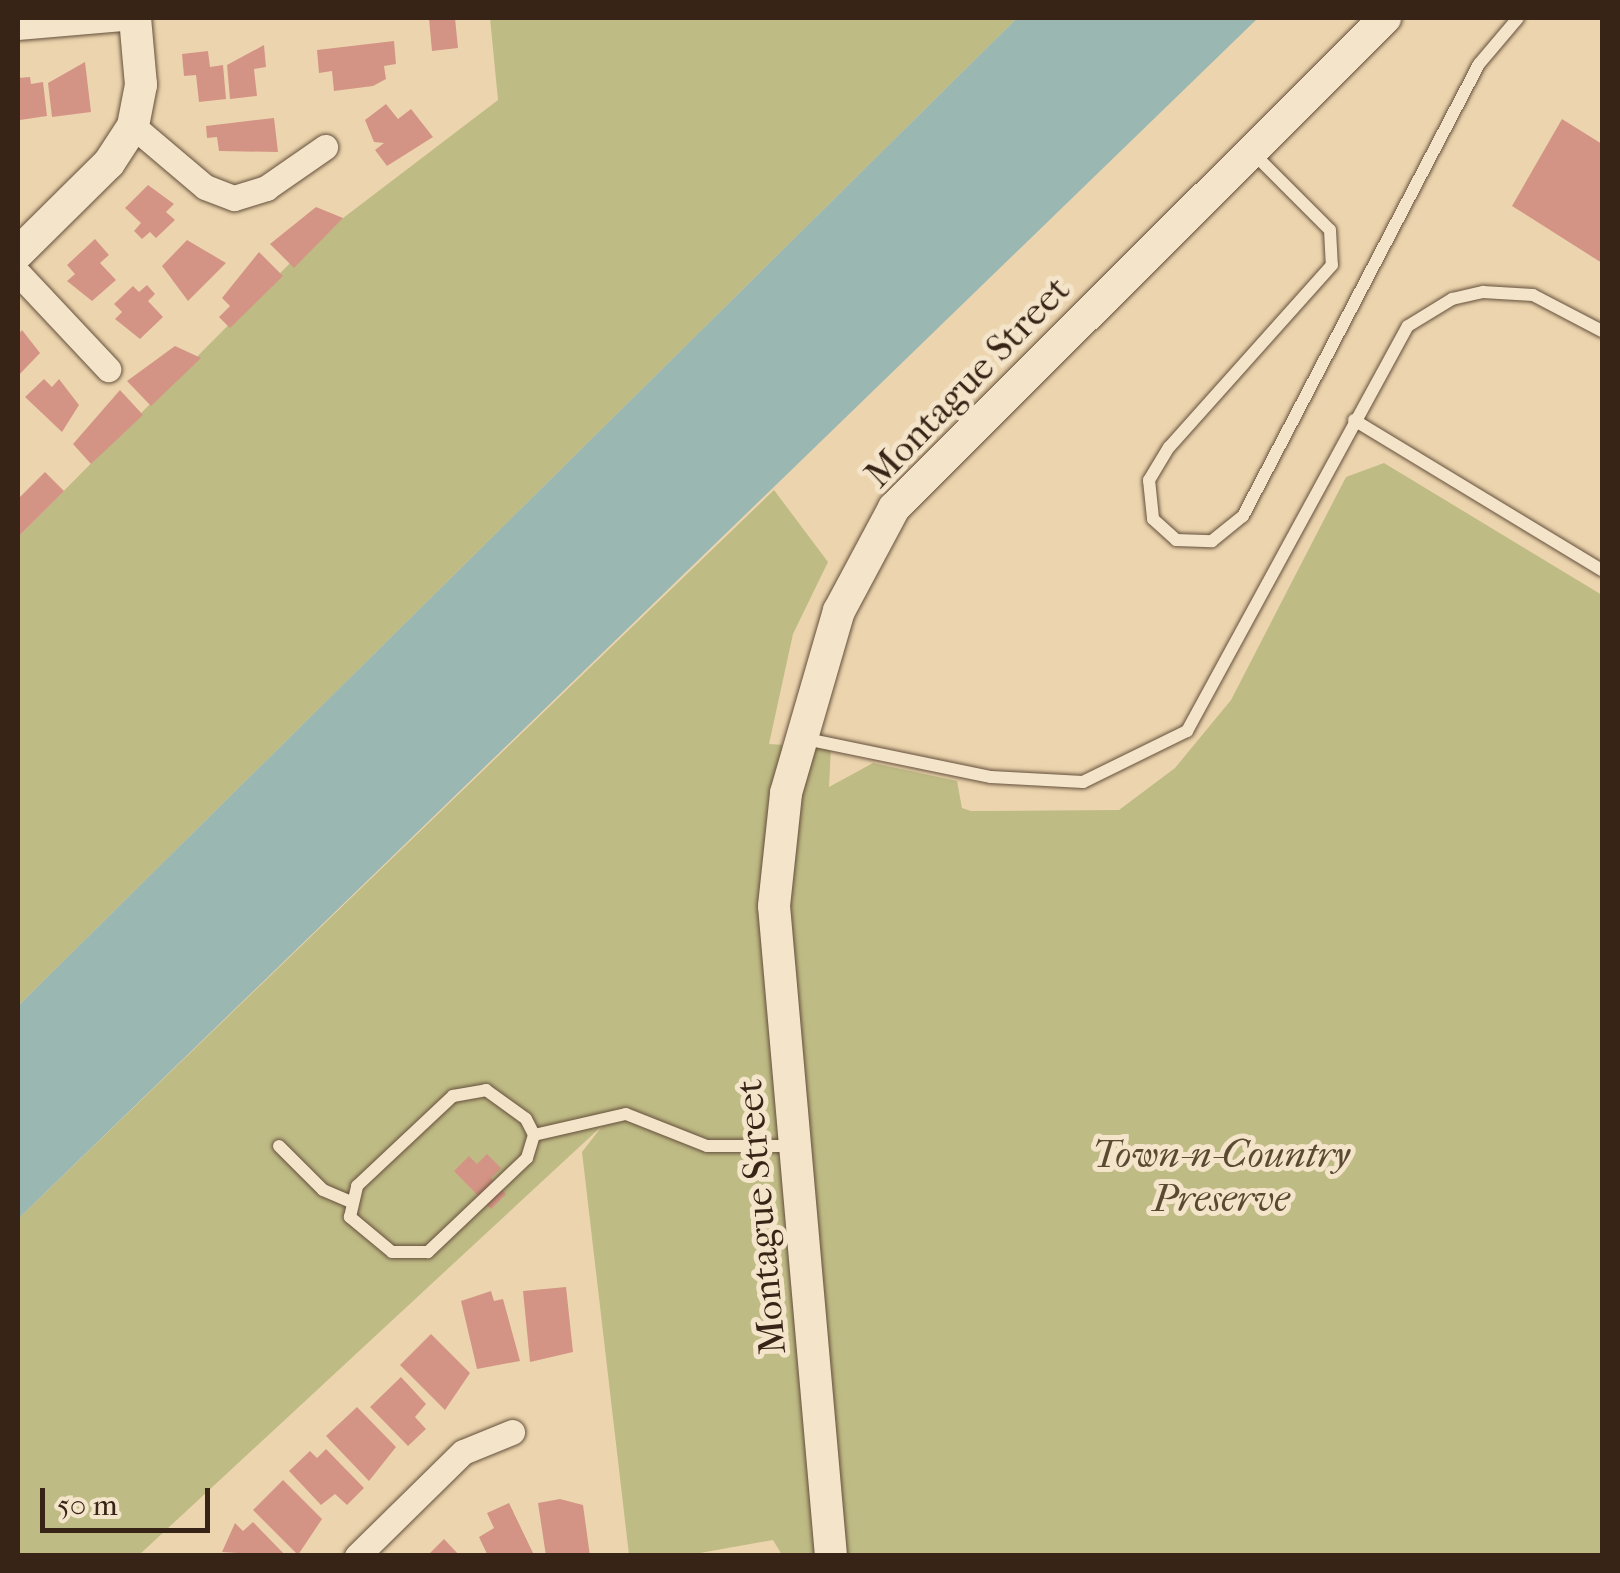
<!DOCTYPE html>
<style>
body{margin:0}
#map{position:relative;width:1620px;height:1573px;overflow:hidden;background:#ecd5ae;font-family:"IM FELL French Canon",serif}
div>[style]{position:absolute}
.green>*{inset:0;background:#bfbb85}
.water>*{inset:0;background:#9ab7b2}
.building>*{inset:0;background:#d49485}
.roads{filter:drop-shadow(0 0 2px #65503c) drop-shadow(0 0 2px #65503c)}
.service>*{height:12px;margin:-6px;padding:0 6px;transform-origin:6px;border-radius:6px;background:#f3e4ca}
.minor>*{height:25px;margin:-12.5px;padding:0 12.5px;transform-origin:12.5px;border-radius:12.5px;background:#f3e4ca}
.tertiary>*{height:32px;margin:-16px;padding:0 16px;transform-origin:16px;border-radius:16px;background:#f3e4ca}
span{translate:-50% -50%;white-space:nowrap;text-align:center;line-height:1.15;-webkit-text-stroke:10px #f3e4ca;paint-order:stroke}
.street-label{font-size:38px;color:#382416}
.park-label{font-size:38px;color:#5a4a32;font-style:italic}
.frame{position:absolute;inset:0;border:20px solid #382416;pointer-events:none}
.scale{position:absolute;left:40px;top:1488px;width:170px;height:45px;box-sizing:border-box;border:5px solid #382416;border-top:0;padding-left:12px;font-size:30px;line-height:35px;white-space:nowrap;color:#382416;-webkit-text-stroke:8px #f3e4ca;paint-order:stroke}
</style>
<div id="map">
<div class="green">
<i style="clip-path:polygon(490px 18px,1017px 18px,18px 1006px,18px 537px,309px 244px,498px 100px)"></i>
<i style="clip-path:polygon(1384px 463px,1602px 595px,1602px 1555px,843px 1555px,786px 906px,809px 745px,831px 747px,829px 787px,873px 763px,957px 781px,962px 808px,971px 811px,1119px 810px,1175px 768px,1231px 700px,1346px 477px)"></i>
<i style="clip-path:polygon(774px 490px,828px 562px,793px 634px,769px 744px,785px 745px,774px 791px,820px 1555px,782px 1555px,773px 1540px,689px 1555px,629px 1555px,582px 1152px,603px 1125px,139px 1555px,18px 1556px,18px 1219px)"></i>
</div>
<div class="water">
<i style="clip-path:polygon(1017px 18px,1258px 18px,18px 1219px,18px 1006px)"></i>
</div>
<div class="building">
<i style="clip-path:polygon(429px 18px,455px 18px,458px 48px,432px 51px)"></i>
<i style="clip-path:polygon(394px 41px,396px 64px,384px 66px,386px 79px,373px 86px,334px 91px,332px 71px,319px 73px,317px 50px)"></i>
<i style="clip-path:polygon(264px 45px,266px 67px,254px 69px,257px 96px,230px 99px,227px 65px)"></i>
<i style="clip-path:polygon(208px 51px,210px 67px,223px 65px,226px 99px,199px 102px,196px 75px,184px 76px,182px 54px)"></i>
<i style="clip-path:polygon(85px 62px,91px 112px,52px 117px,48px 83px)"></i>
<i style="clip-path:polygon(30px 77px,31px 84px,43px 82px,47px 116px,20px 120px,18px 78px)"></i>
<i style="clip-path:polygon(386px 104px,398px 119px,411px 109px,433px 137px,387px 166px,375px 150px,384px 143px,374px 142px,365px 120px)"></i>
<i style="clip-path:polygon(274px 118px,278px 152px,219px 151px,217px 137px,207px 138px,206px 126px)"></i>
<i style="clip-path:polygon(1562px 119px,1602px 144px,1602px 263px,1512px 206px)"></i>
<i style="clip-path:polygon(148px 185px,174px 204px,166px 212px,175px 220px,156px 238px,150px 232px,142px 239px,134px 231px,141px 223px,125px 208px)"></i>
<i style="clip-path:polygon(316px 207px,343px 218px,294px 268px,270px 244px)"></i>
<i style="clip-path:polygon(95px 239px,109px 255px,100px 263px,116px 280px,92px 301px,67px 281px,75px 274px,67px 265px)"></i>
<i style="clip-path:polygon(187px 240px,226px 263px,188px 301px,162px 266px)"></i>
<i style="clip-path:polygon(259px 252px,283px 276px,230px 328px,219px 317px,230px 306px,222px 298px)"></i>
<i style="clip-path:polygon(147px 285px,155px 294px,148px 301px,163px 317px,140px 339px,115px 319px,122px 312px,114px 304px,133px 286px,139px 292px)"></i>
<i style="clip-path:polygon(22px 330px,40px 353px,18px 376px,18px 335px)"></i>
<i style="clip-path:polygon(175px 346px,201px 358px,151px 406px,127px 381px)"></i>
<i style="clip-path:polygon(44px 379px,52px 387px,59px 379px,79px 405px,62px 432px,25px 397px)"></i>
<i style="clip-path:polygon(120px 390px,143px 415px,91px 464px,73px 444px)"></i>
<i style="clip-path:polygon(45px 472px,64px 491px,18px 537px,18px 499px)"></i>
<i style="clip-path:polygon(487px 1154px,501px 1168px,491px 1178px,506px 1194px,491px 1209px,454px 1171px,469px 1156px,477px 1164px)"></i>
<i style="clip-path:polygon(566px 1287px,573px 1352px,530px 1362px,523px 1291px)"></i>
<i style="clip-path:polygon(491px 1291px,494px 1301px,503px 1299px,520px 1361px,477px 1369px,461px 1301px)"></i>
<i style="clip-path:polygon(431px 1334px,470px 1373px,445px 1410px,400px 1365px)"></i>
<i style="clip-path:polygon(401px 1377px,426px 1404px,415px 1417px,426px 1429px,408px 1446px,370px 1407px)"></i>
<i style="clip-path:polygon(357px 1407px,396px 1447px,369px 1481px,326px 1436px)"></i>
<i style="clip-path:polygon(326px 1449px,364px 1488px,347px 1505px,335px 1494px,321px 1505px,289px 1471px,310px 1451px,317px 1458px)"></i>
<i style="clip-path:polygon(283px 1480px,322px 1519px,298px 1555px,253px 1510px)"></i>
<i style="clip-path:polygon(560px 1499px,583px 1505px,590px 1556px,546px 1556px,538px 1503px)"></i>
<i style="clip-path:polygon(509px 1503px,533px 1553px,488px 1556px,479px 1537px,494px 1528px,487px 1513px)"></i>
<i style="clip-path:polygon(253px 1522px,286px 1556px,222px 1552px,235px 1523px,243px 1531px)"></i>
<i style="clip-path:polygon(444px 1539px,460px 1556px,427px 1556px)"></i>
</div>
<div class="roads">
<div class="service">
<i style="left:1254px;top:154px;width:107px;rotate:45deg"></i>
<i style="left:1330px;top:230px;width:35px;rotate:87deg"></i>
<i style="left:1332px;top:265px;width:244px;rotate:131.8deg"></i>
<i style="left:1169px;top:447px;width:39px;rotate:121deg"></i>
<i style="left:1149px;top:480px;width:39px;rotate:84deg"></i>
<i style="left:1153px;top:519px;width:31px;rotate:42deg"></i>
<i style="left:1176px;top:540px;width:36px;rotate:2deg"></i>
<i style="left:1212px;top:541px;width:40px;rotate:-39deg"></i>
<i style="left:1243px;top:516px;width:510px;rotate:-62.43deg"></i>
<i style="left:1479px;top:64px;width:60px;rotate:-49.7deg"></i>
<i style="left:1354px;top:420px;width:290px;rotate:31.2deg"></i>
<i style="left:806px;top:739px;width:189px;rotate:11.6deg"></i>
<i style="left:991px;top:777px;width:92px;rotate:3.1deg"></i>
<i style="left:1083px;top:782px;width:116px;rotate:-26.1deg"></i>
<i style="left:1187px;top:731px;width:461px;rotate:-61.4deg"></i>
<i style="left:1408px;top:326px;width:52px;rotate:-31.5deg"></i>
<i style="left:1452px;top:299px;width:32px;rotate:-13deg"></i>
<i style="left:1483px;top:292px;width:50px;rotate:3.4deg"></i>
<i style="left:1533px;top:295px;width:78px;rotate:27.6deg"></i>
<i style="left:486px;top:1090px;width:49px;rotate:35.9deg"></i>
<i style="left:526px;top:1119px;width:18px;rotate:63deg"></i>
<i style="left:534px;top:1135px;width:24px;rotate:107deg"></i>
<i style="left:527px;top:1158px;width:137px;rotate:136.5deg"></i>
<i style="left:428px;top:1252px;width:36px;rotate:180deg"></i>
<i style="left:392px;top:1252px;width:55px;rotate:-140.2deg"></i>
<i style="left:350px;top:1217px;width:32px;rotate:-77deg"></i>
<i style="left:357px;top:1186px;width:132px;rotate:-43.2deg"></i>
<i style="left:453px;top:1096px;width:34px;rotate:-10deg"></i>
<i style="left:534px;top:1135px;width:94px;rotate:-12.9deg"></i>
<i style="left:626px;top:1114px;width:87px;rotate:21.6deg"></i>
<i style="left:707px;top:1146px;width:86px"></i>
<i style="left:279px;top:1146px;width:62px;rotate:45deg"></i>
<i style="left:323px;top:1190px;width:28px;rotate:23deg"></i>
</div>
<div class="minor">
<i style="left:18px;top:27px;width:104px;rotate:-4.9deg"></i>
<i style="left:133px;top:126px;width:94px;rotate:40.3deg"></i>
<i style="left:205px;top:187px;width:31px;rotate:21deg"></i>
<i style="left:234px;top:198px;width:34px;rotate:-17deg"></i>
<i style="left:266px;top:188px;width:72px;rotate:-34.8deg"></i>
<i style="left:18px;top:273px;width:132px;rotate:46.8deg"></i>
<i style="left:357px;top:1556px;width:148px;rotate:-44.5deg"></i>
<i style="left:463px;top:1452px;width:53px;rotate:-22.2deg"></i>
</div>
<div class="tertiary">
<i style="left:18px;top:253px;width:128px;rotate:-44.7deg"></i>
<i style="left:109px;top:163px;width:44px;rotate:-57deg"></i>
<i style="left:133px;top:126px;width:42px;rotate:-79deg"></i>
<i style="left:141px;top:85px;width:67px;rotate:-95.1deg"></i>
<i style="left:831px;top:1556px;width:652px;rotate:-95.01deg"></i>
<i style="left:774px;top:906px;width:114px;rotate:-83.9deg"></i>
<i style="left:786px;top:793px;width:190px;rotate:-73.8deg"></i>
<i style="left:839px;top:611px;width:117px;rotate:-61.9deg"></i>
<i style="left:894px;top:508px;width:694px;rotate:-44.94deg"></i>
</div>
</div>
<div class="street-label">
<span style="left:967px;top:382px;rotate:-46deg">Montague Street</span>
<span style="left:761px;top:1217px;rotate:-95deg">Montague Street</span>
</div>
<div class="park-label">
<span style="left:1221px;top:1177px">Town-n-Country<br>Preserve</span>
</div>
<div class="frame"></div>
<div class="scale">50 m</div>
</div>
